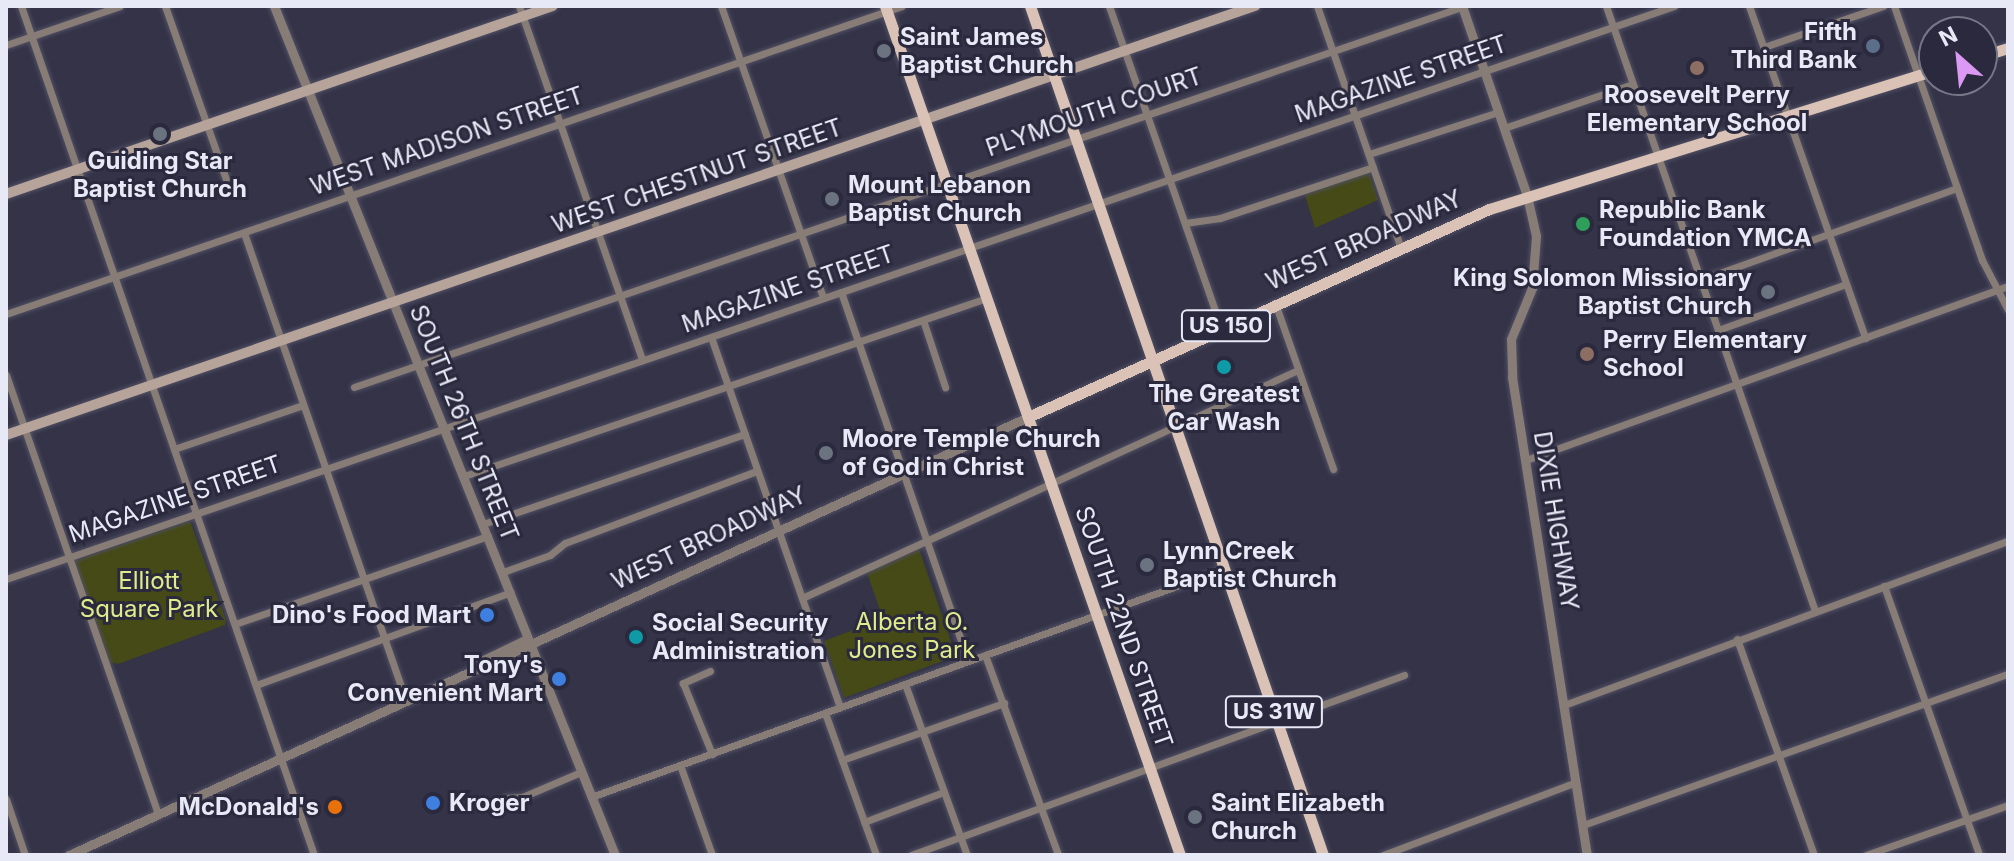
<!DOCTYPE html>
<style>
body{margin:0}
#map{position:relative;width:2014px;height:861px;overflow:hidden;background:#343348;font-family:Inter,sans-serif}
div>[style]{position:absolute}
.green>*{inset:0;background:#454a16}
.roads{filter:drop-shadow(0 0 2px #515064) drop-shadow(0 0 2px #515064)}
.minor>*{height:7px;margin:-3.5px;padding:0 3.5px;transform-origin:3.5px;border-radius:3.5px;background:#887d76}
.tertiary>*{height:9px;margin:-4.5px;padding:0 4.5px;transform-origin:4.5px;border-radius:4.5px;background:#887d76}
.secondary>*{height:10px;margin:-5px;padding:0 5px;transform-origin:5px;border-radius:5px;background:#b6a49a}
.primary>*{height:11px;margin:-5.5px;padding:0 5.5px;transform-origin:5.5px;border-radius:5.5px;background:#dac3b6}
.dots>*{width:22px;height:22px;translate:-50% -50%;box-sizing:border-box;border:4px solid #2a293d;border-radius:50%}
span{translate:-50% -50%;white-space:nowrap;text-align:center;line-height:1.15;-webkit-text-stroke:6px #2a293d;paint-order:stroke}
.shield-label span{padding:2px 6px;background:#2a293d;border:2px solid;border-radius:6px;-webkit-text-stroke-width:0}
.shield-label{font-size:22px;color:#e8e9f6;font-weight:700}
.poi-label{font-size:24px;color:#e8e9f6;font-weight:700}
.right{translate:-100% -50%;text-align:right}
.left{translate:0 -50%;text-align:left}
.street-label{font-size:24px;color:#e8e9f6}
.park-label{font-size:24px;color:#e0ec8c}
.frame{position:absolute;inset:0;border:8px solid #e8e9f6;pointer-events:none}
.north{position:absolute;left:1918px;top:16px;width:80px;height:80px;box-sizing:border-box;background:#2a293d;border:2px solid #767687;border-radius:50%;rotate:333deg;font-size:22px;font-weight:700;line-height:32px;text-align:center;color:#e8e9f6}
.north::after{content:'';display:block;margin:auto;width:28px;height:36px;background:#dc99f4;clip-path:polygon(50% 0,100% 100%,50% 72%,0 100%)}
</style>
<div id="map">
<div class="green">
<i style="clip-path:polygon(1368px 170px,1378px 200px,1315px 228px,1304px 192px)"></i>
<i style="clip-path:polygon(190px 521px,226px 620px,225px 625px,118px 664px,109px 662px,74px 561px)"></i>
<i style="clip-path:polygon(919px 549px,956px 656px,844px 698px,824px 641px,883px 619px,867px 573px)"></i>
</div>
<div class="roads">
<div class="minor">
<i style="left:21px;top:6px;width:898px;rotate:70.96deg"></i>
<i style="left:165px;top:6px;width:183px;rotate:70.6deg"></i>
<i style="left:519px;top:6px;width:375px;rotate:70.8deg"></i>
<i style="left:721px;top:6px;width:309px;rotate:70.7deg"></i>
<i style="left:1109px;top:6px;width:341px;rotate:70.8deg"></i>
<i style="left:1317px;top:6px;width:254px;rotate:70.9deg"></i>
<i style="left:1606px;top:6px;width:640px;rotate:70.94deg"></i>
<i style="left:1749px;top:6px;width:352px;rotate:70.7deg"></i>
<i style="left:1894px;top:6px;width:269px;rotate:70.9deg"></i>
<i style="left:1982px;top:260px;width:56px;rotate:62.5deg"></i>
<i style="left:6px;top:45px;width:120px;rotate:-18.9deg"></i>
<i style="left:1764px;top:47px;width:126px;rotate:-19deg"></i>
<i style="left:1504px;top:128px;width:136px;rotate:-18.8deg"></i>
<i style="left:1369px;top:154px;width:136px;rotate:-18deg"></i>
<i style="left:1185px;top:223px;width:35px;rotate:-8deg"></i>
<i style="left:1220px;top:218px;width:161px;rotate:-18.4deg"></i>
<i style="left:244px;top:233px;width:493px;rotate:70.9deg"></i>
<i style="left:1700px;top:280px;width:273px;rotate:-19.7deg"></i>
<i style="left:841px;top:292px;width:390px;rotate:71deg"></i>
<i style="left:1275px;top:303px;width:176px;rotate:70.7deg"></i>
<i style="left:6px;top:314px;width:947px;rotate:-18.97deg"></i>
<i style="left:923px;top:320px;width:71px;rotate:71.8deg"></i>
<i style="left:1718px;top:330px;width:136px;rotate:-19.8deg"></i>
<i style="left:711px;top:337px;width:392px;rotate:70.8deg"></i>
<i style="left:6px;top:375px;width:465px;rotate:70.9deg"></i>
<i style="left:354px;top:387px;width:1174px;rotate:-18.94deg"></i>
<i style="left:174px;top:449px;width:136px;rotate:-18.8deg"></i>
<i style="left:1526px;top:460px;width:512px;rotate:-19.85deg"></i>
<i style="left:464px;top:476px;width:552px;rotate:-18.8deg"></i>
<i style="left:483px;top:524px;width:277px;rotate:-19deg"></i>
<i style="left:503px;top:572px;width:50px;rotate:-19.9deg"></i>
<i style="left:550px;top:555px;width:19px;rotate:-39deg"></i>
<i style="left:565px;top:543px;width:205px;rotate:-20.6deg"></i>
<i style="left:6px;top:579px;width:1764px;rotate:-18.96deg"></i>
<i style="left:1884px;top:586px;width:285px;rotate:70.5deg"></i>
<i style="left:802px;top:598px;width:546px;rotate:-24.69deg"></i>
<i style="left:235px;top:624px;width:268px;rotate:-19.2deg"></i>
<i style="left:1737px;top:639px;width:229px;rotate:70.4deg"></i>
<i style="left:985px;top:655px;width:213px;rotate:69.9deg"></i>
<i style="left:710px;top:671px;width:30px;rotate:156deg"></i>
<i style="left:683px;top:683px;width:77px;rotate:67.8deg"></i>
<i style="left:905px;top:684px;width:182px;rotate:70.1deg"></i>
<i style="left:256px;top:685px;width:271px;rotate:-20deg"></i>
<i style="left:1564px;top:705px;width:473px;rotate:-20.3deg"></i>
<i style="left:825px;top:713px;width:151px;rotate:70.2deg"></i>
<i style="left:842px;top:760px;width:172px;rotate:-19.4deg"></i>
<i style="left:680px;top:765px;width:96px;rotate:70.4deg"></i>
<i style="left:591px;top:797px;width:673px;rotate:-19.81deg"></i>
<i style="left:506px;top:798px;width:16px;rotate:-4deg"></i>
<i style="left:522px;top:797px;width:64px;rotate:-23deg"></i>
<i style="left:6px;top:799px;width:59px;rotate:71.3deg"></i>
<i style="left:864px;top:822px;width:85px;rotate:-20.6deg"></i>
<i style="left:1583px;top:825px;width:451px;rotate:-19.6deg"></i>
<i style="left:911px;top:855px;width:525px;rotate:-20.06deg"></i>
<i style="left:1383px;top:855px;width:206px;rotate:-20.7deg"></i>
<i style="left:1866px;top:855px;width:151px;rotate:-19.4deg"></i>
</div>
<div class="tertiary">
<i style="left:274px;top:6px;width:915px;rotate:68.12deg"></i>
<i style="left:1462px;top:6px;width:201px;rotate:71.1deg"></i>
<i style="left:1527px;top:196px;width:41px;rotate:77.3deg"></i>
<i style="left:1536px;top:236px;width:52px;rotate:94.4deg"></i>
<i style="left:1532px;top:288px;width:55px;rotate:112.4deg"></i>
<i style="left:1511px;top:339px;width:38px;rotate:88deg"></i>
<i style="left:1512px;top:377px;width:484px;rotate:81.1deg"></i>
<i style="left:472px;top:669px;width:6px;rotate:-59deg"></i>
<i style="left:475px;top:664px;width:53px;rotate:-25.6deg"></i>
<i style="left:523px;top:641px;width:9px;rotate:18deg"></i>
<i style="left:69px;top:855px;width:1054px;rotate:-24.55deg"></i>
</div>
<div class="secondary">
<i style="left:6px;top:194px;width:578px;rotate:-18.97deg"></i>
<i style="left:6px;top:435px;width:1321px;rotate:-18.96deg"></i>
</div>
<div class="primary">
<i style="left:885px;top:6px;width:899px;rotate:70.84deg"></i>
<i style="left:1030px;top:6px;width:898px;rotate:70.96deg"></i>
<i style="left:1982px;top:56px;width:27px;rotate:-17deg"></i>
<i style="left:1028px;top:417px;width:506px;rotate:-24.28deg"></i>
<i style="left:1489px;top:209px;width:466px;rotate:-17.3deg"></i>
</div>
</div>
<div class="dots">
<i style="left:1873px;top:46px;background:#5c6f8a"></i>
<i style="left:884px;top:51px;background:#6b7280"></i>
<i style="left:1697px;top:68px;background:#8d6e63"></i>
<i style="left:160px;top:134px;background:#6b7280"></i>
<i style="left:832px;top:199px;background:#6b7280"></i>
<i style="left:1583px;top:224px;background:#2e9e5b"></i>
<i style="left:1768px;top:292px;background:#6b7280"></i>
<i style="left:1587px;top:354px;background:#8d6e63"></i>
<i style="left:1224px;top:367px;background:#0f9aa8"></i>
<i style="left:826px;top:453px;background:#6b7280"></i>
<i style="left:1147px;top:565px;background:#6b7280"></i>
<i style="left:487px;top:615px;background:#3f7fe0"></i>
<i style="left:636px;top:637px;background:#0f9aa8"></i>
<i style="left:559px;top:679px;background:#3f7fe0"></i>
<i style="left:433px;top:803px;background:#3f7fe0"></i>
<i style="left:335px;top:807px;background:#e8710a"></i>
<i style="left:1195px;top:817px;background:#6b7280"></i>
</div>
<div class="shield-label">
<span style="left:1226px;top:326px">US 150</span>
<span style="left:1274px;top:712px">US 31W</span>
</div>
<div class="poi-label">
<span class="right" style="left:1857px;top:46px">Fifth<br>Third Bank</span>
<span class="left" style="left:900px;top:51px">Saint James<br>Baptist Church</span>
<span style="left:1697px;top:109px">Roosevelt Perry<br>Elementary School</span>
<span style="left:160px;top:175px">Guiding Star<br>Baptist Church</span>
<span class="left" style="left:848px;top:199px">Mount Lebanon<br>Baptist Church</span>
<span class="left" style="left:1599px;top:224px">Republic Bank<br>Foundation YMCA</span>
<span class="right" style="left:1752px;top:292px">King Solomon Missionary<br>Baptist Church</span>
<span class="left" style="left:1603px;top:354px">Perry Elementary<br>School</span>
<span style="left:1224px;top:408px">The Greatest<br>Car Wash</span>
<span class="left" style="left:842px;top:453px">Moore Temple Church<br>of God in Christ</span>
<span class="left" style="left:1163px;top:565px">Lynn Creek<br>Baptist Church</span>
<span class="right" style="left:471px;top:615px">Dino's Food Mart</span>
<span class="left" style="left:652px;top:637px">Social Security<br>Administration</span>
<span class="right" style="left:543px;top:679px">Tony's<br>Convenient Mart</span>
<span class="left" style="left:449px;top:803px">Kroger</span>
<span class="left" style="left:1211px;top:817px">Saint Elizabeth<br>Church</span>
<span class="right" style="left:319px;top:807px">McDonald's</span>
</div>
<div class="street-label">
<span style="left:1401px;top:79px;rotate:-19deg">MAGAZINE STREET</span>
<span style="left:1094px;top:112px;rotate:-19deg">PLYMOUTH COURT</span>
<span style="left:447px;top:141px;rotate:-19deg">WEST MADISON STREET</span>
<span style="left:697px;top:176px;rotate:-19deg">WEST CHESTNUT STREET</span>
<span style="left:1364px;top:240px;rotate:-24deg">WEST BROADWAY</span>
<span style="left:788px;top:289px;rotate:-19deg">MAGAZINE STREET</span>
<span style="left:464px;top:423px;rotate:68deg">SOUTH 26TH STREET</span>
<span style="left:175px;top:499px;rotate:-19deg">MAGAZINE STREET</span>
<span style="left:1556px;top:521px;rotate:81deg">DIXIE HIGHWAY</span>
<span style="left:709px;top:538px;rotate:-25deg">WEST BROADWAY</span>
<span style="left:1124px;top:627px;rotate:71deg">SOUTH 22ND STREET</span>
</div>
<div class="park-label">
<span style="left:149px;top:595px">Elliott<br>Square Park</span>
<span style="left:912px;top:636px">Alberta O.<br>Jones Park</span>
</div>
<div class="frame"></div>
<div class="north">N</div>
</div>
